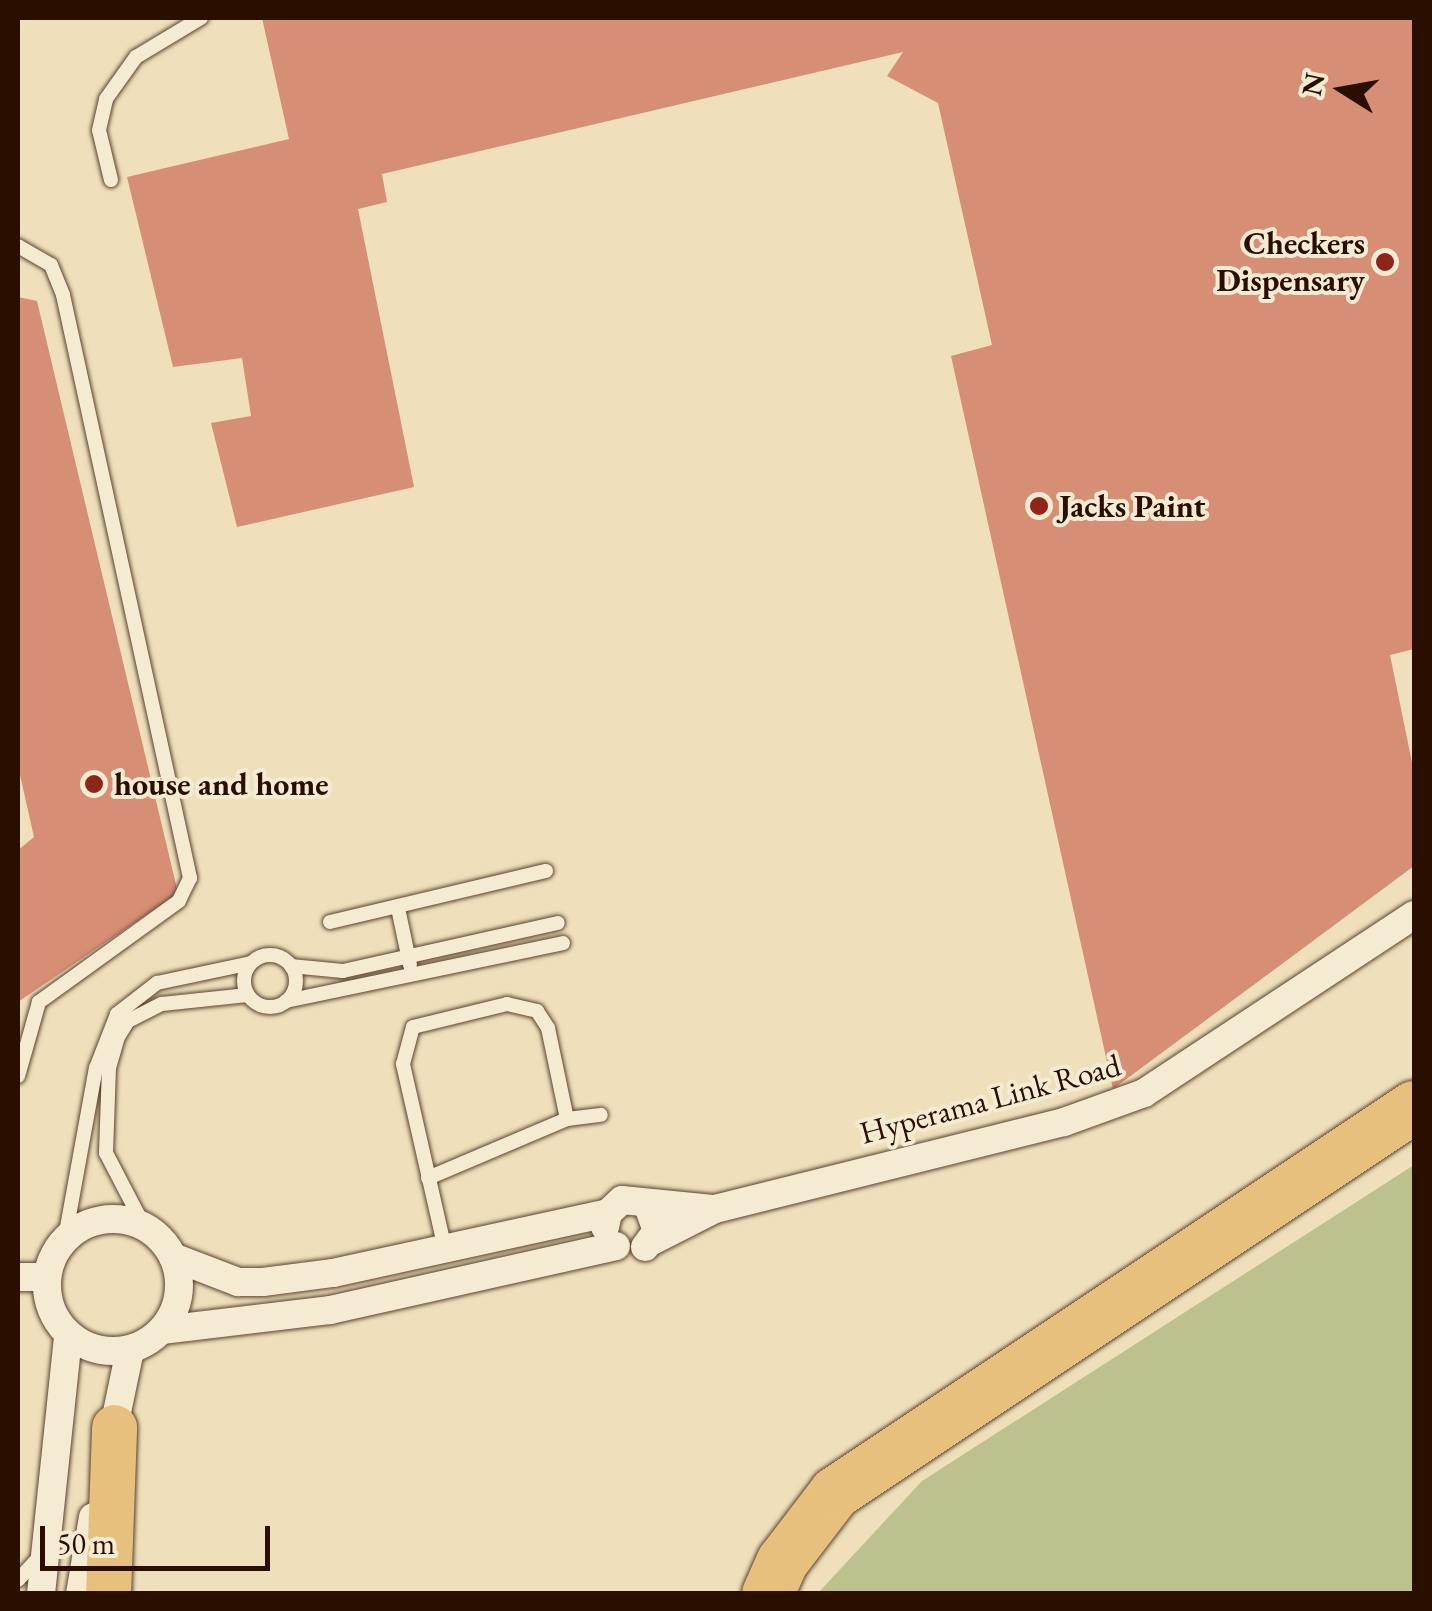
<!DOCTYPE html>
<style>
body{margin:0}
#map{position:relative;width:1432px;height:1611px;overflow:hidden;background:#efe0bb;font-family:"EB Garamond",serif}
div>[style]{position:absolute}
.green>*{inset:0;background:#bdc18d}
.building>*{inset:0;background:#d68e74}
.roads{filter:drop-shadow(0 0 2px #5b422f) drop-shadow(0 0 2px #5b422f)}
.service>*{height:14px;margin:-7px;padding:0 7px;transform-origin:7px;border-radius:7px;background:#f5ebd3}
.service>.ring{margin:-7px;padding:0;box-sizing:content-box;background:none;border:14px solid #f5ebd3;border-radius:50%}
.minor>*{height:28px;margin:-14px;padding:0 14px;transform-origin:14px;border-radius:14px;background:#f5ebd3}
.minor>.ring{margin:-14px;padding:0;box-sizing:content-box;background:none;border:28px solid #f5ebd3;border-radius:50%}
.primary>*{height:45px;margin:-22.5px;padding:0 22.5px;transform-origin:22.5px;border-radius:22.5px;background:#e8c07e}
.motorway>*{height:52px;margin:-26px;padding:0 26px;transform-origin:26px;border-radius:26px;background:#e8c07e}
.dots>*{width:28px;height:28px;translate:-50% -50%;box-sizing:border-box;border:5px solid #f5ebd3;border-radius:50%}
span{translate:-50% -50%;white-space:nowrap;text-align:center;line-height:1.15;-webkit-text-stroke:8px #f5ebd3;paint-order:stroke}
.poi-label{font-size:32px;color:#2a0e00;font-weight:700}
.right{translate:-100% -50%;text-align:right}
.left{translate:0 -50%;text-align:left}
.street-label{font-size:32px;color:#2a0e00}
.frame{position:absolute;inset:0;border:20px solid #2a0e00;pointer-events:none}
.north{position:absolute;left:1292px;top:40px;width:100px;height:100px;-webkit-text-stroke:8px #f5ebd3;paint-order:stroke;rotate:281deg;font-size:28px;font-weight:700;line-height:40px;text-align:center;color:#2a0e00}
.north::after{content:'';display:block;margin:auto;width:35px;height:45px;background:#2a0e00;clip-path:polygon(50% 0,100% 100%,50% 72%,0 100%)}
.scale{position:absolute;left:40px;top:1526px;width:230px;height:45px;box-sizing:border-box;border:5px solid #2a0e00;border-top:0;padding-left:12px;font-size:30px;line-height:35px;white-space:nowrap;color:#2a0e00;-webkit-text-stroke:8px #f5ebd3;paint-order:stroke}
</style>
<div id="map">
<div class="green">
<i style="clip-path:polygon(1414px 1165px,1414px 1593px,818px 1593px,922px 1481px)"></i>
</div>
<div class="building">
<i style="clip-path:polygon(262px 18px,1414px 18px,1414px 649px,1390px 655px,1414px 772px,1414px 866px,1113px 1089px,951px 356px,992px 345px,938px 103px,887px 76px,903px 52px,382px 174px,387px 202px,358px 209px,414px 487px,237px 527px,211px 423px,251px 416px,242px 358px,173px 367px,127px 177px,289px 139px)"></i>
<i style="clip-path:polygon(18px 297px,37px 301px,178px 893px,18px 1002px,18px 850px,34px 837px,18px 766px)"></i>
</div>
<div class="roads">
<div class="service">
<i style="left:111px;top:180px;width:51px;rotate:-103.5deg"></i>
<i style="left:99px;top:130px;width:32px;rotate:-77deg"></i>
<i style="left:106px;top:99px;width:52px;rotate:-54.5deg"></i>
<i style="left:136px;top:57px;width:76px;rotate:-31deg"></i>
<i style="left:18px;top:246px;width:38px;rotate:30deg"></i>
<i style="left:51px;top:265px;width:32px;rotate:68deg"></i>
<i style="left:63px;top:295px;width:597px;rotate:77.71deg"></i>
<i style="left:190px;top:878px;width:25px;rotate:116deg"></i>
<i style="left:179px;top:901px;width:173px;rotate:144.2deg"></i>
<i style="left:39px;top:1002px;width:77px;rotate:105.8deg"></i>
<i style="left:398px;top:908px;width:58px;rotate:78.1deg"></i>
<i style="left:330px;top:922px;width:222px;rotate:-13.3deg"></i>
<i class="ring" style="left:244px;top:955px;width:38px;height:38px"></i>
<i style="left:291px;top:966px;width:52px;rotate:5.5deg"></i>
<i style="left:343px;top:971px;width:220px;rotate:-12.6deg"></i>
<i style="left:286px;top:1001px;width:283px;rotate:-11.8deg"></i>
<i style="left:428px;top:1178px;width:151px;rotate:-23deg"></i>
<i style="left:567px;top:1119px;width:34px;rotate:-7deg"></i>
<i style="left:144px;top:1226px;width:82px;rotate:-117.5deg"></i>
<i style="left:106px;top:1153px;width:85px;rotate:-88deg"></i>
<i style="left:109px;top:1068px;width:32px;rotate:-74deg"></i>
<i style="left:118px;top:1037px;width:19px;rotate:-58deg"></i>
<i style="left:128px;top:1021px;width:38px;rotate:-27deg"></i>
<i style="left:162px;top:1004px;width:86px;rotate:-6deg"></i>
<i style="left:65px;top:1238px;width:173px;rotate:-79.7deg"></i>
<i style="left:96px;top:1068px;width:58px;rotate:-68.7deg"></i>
<i style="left:117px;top:1014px;width:51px;rotate:-37.8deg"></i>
<i style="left:157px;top:983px;width:96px;rotate:-12deg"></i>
<i style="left:445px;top:1249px;width:190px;rotate:-102.8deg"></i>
<i style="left:403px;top:1064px;width:38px;rotate:-75deg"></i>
<i style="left:413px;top:1027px;width:97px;rotate:-13.7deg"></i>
<i style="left:507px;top:1004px;width:31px;rotate:13deg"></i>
<i style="left:537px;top:1011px;width:20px;rotate:57deg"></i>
<i style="left:548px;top:1028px;width:93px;rotate:78.2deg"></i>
<i style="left:18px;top:1580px;width:34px;rotate:-47deg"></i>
</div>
<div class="minor">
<i class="ring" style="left:47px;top:1219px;width:104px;height:104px"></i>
<i style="left:605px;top:1227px;width:14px;rotate:-78deg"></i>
<i style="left:608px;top:1213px;width:19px;rotate:-43deg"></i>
<i style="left:622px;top:1200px;width:91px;rotate:5.6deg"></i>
<i style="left:652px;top:1241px;width:71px;rotate:-26.9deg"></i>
<i style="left:715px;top:1209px;width:360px;rotate:-14deg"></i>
<i style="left:1064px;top:1122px;width:85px;rotate:-19.9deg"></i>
<i style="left:1144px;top:1093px;width:323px;rotate:-33.4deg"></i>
<i style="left:645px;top:1247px;width:20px;rotate:-53deg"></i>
<i style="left:657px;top:1231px;width:29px;rotate:-110deg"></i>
<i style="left:173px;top:1257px;width:70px;rotate:21deg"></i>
<i style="left:238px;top:1282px;width:25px"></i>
<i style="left:263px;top:1282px;width:71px;rotate:-7.3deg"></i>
<i style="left:333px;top:1273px;width:281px;rotate:-12.3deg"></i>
<i style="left:18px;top:1277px;width:29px"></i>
<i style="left:163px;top:1330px;width:168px;rotate:-6.8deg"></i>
<i style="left:330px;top:1310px;width:293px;rotate:-12.6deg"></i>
<i style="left:111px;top:1441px;width:93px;rotate:-78.2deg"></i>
<i style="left:41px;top:1594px;width:260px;rotate:-84deg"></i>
<i style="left:80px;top:1594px;width:78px;rotate:-80.4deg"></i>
</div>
<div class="primary">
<i style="left:108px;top:1594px;width:167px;rotate:-87.9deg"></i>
</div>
<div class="motorway">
<i style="left:768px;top:1594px;width:36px;rotate:-66deg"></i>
<i style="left:783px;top:1561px;width:86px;rotate:-52.6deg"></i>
<i style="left:835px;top:1493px;width:696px;rotate:-33.69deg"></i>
</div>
</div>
<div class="dots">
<i style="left:1385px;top:262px;background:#8f2418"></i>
<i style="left:1039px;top:506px;background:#8f2418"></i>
<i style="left:94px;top:784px;background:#8f2418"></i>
</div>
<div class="poi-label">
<span class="right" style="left:1365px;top:262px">Checkers<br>Dispensary</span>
<span class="left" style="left:1059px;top:506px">Jacks Paint</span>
<span class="left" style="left:114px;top:784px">house and home</span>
</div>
<div class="street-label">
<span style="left:990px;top:1099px;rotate:-15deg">Hyperama Link Road</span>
</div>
<div class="frame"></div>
<div class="north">N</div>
<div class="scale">50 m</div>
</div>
